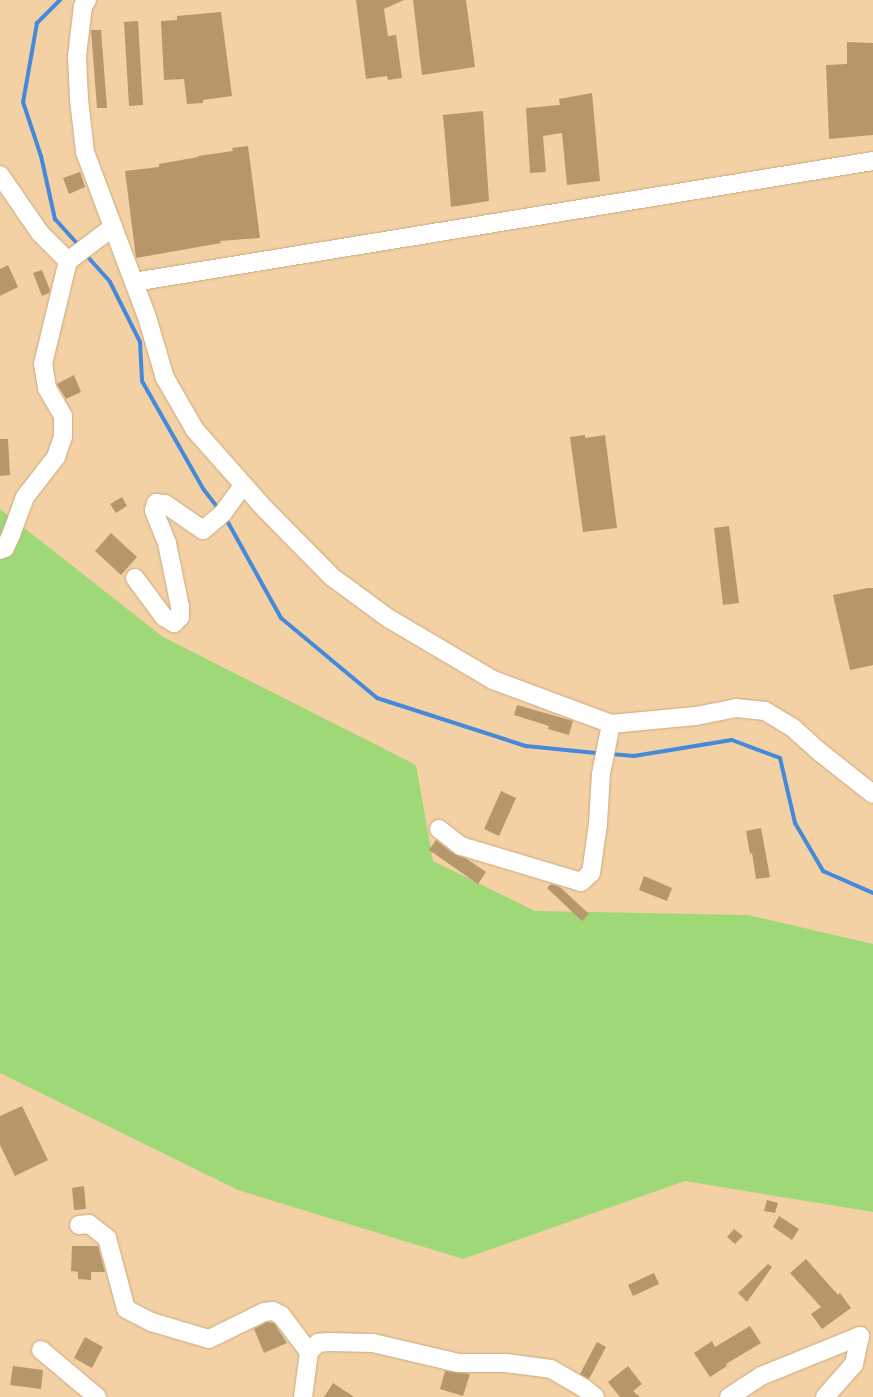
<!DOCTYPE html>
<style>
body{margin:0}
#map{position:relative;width:873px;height:1397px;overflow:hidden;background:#f4d1a5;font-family:Inter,sans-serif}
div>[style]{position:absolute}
.green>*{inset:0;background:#9ed877}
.stream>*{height:4px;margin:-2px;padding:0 2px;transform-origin:2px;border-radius:2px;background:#4489da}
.building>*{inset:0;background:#b6966b}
.roads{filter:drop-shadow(0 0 1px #cba97e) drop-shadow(0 0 1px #cba97e)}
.minor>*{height:18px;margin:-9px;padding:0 9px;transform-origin:9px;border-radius:9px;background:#fff}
span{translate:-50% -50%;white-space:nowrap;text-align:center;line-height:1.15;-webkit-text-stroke:4px #f4d1a5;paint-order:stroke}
</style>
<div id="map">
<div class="green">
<i style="clip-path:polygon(0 509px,163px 637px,416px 765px,433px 861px,535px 911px,748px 915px,873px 944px,873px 1212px,685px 1181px,463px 1259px,238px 1190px,0 1073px)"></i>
</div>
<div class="stream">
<i style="left:60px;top:0;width:33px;rotate:135deg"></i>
<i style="left:37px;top:23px;width:80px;rotate:100deg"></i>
<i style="left:23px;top:102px;width:57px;rotate:71.6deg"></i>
<i style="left:41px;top:156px;width:65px;rotate:77.5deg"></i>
<i style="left:55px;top:219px;width:36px;rotate:48deg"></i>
<i style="left:86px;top:255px;width:36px;rotate:48deg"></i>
<i style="left:110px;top:282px;width:67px;rotate:63.4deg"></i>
<i style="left:140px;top:342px;width:39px;rotate:87deg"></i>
<i style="left:142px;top:381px;width:125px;rotate:60.4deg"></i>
<i style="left:204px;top:490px;width:24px;rotate:52deg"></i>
<i style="left:225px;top:517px;width:115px;rotate:61deg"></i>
<i style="left:281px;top:618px;width:125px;rotate:39.8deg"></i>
<i style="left:377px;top:698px;width:157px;rotate:17.9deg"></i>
<i style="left:526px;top:746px;width:70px;rotate:5.7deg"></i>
<i style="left:611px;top:754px;width:23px;rotate:5deg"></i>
<i style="left:634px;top:756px;width:99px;rotate:-9.3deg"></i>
<i style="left:732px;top:740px;width:51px;rotate:20.6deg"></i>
<i style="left:780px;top:758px;width:67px;rotate:77deg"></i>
<i style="left:795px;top:823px;width:56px;rotate:59.7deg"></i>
<i style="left:823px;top:871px;width:55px;rotate:23.7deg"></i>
</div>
<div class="building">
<i style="clip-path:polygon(356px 0,404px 0,384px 9px,388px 36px,396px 35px,402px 78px,388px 80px,387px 76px,366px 79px)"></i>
<i style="clip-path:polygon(413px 0,466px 0,475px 67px,422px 75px)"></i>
<i style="clip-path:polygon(221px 12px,232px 96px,203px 100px,203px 103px,187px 104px,184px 79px,164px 80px,161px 21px,177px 20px,177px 16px)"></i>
<i style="clip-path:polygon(138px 21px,143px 105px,129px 106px,124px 22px)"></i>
<i style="clip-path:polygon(91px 30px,101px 30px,107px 108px,97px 108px)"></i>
<i style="clip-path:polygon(847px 42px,873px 43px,873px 135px,829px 139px,826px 65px,847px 64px)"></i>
<i style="clip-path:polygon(592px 93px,600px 181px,567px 185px,562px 133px,543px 136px,546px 172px,530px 173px,526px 108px,560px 105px,559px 99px)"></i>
<i style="clip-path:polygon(483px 111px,489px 201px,451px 207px,443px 115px)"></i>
<i style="clip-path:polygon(248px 146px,260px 238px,220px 241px,221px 243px,136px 258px,125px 171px,159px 167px,159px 164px,198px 157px,198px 156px,233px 151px,232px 148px)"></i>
<i style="clip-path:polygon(80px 172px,85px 187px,69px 194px,63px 178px)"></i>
<i style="clip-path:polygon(8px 265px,18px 287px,0 296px,0 269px)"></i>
<i style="clip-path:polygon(42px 270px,50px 290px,49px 293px,42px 296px,33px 273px)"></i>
<i style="clip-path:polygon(74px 375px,81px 392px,66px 399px,57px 384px)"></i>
<i style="clip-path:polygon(585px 435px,585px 438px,605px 435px,617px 528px,583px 532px,570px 437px)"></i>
<i style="clip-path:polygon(0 439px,8px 439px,10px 475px,0 476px)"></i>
<i style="clip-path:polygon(122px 497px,127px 506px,116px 513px,110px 504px)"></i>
<i style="clip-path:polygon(729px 526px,739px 603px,723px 605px,714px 528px)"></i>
<i style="clip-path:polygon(111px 533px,137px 557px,121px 575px,95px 551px)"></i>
<i style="clip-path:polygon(868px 588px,873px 588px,873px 665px,850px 670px,833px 595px)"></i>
<i style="clip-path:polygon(517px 705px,573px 721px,569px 735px,548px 729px,549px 726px,514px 715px)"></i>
<i style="clip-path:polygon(501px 791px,516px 798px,499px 836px,484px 829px)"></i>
<i style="clip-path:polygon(761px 828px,770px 877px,756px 879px,752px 853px,750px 854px,746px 831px)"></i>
<i style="clip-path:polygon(436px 840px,454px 854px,467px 859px,486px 872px,478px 884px,429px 850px)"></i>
<i style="clip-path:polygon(644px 876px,672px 888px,667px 901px,639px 890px)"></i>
<i style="clip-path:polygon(551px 884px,560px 887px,589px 914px,582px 921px,547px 888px)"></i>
<i style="clip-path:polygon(22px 1106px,48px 1160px,15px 1176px,0 1145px,0 1116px)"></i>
<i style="clip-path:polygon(84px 1186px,86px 1209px,74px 1210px,72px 1188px)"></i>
<i style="clip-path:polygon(767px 1200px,778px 1203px,775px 1213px,764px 1211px)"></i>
<i style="clip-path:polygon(779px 1216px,799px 1229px,792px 1240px,773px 1227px)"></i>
<i style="clip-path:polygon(734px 1229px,743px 1236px,735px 1244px,727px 1237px)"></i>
<i style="clip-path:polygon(72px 1246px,98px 1246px,105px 1272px,91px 1272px,91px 1280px,78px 1279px,78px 1272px,71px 1271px)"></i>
<i style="clip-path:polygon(806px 1259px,838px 1295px,840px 1293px,851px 1308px,822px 1329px,811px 1314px,821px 1307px,790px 1273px)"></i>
<i style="clip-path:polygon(768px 1264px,772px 1267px,747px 1302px,738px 1293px)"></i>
<i style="clip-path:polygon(654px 1273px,659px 1284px,633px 1296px,628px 1285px)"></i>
<i style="clip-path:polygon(267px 1322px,274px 1323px,287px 1343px,264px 1353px,254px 1329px)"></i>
<i style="clip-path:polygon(750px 1326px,761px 1343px,726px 1364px,727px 1366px,710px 1377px,694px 1353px,712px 1341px,715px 1347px)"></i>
<i style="clip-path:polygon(85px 1337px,103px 1347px,92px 1368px,74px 1358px)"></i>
<i style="clip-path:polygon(597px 1342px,606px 1347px,589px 1379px,580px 1374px)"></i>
<i style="clip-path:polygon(13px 1366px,43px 1370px,41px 1389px,10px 1385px)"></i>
<i style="clip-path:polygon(628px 1366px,642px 1384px,633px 1391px,640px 1397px,620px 1397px,608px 1382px)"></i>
<i style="clip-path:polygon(445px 1371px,470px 1374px,463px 1396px,440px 1389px)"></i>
<i style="clip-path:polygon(333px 1383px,354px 1397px,324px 1397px)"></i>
</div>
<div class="roads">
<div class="minor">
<i style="left:0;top:175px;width:70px;rotate:55.4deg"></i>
<i style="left:40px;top:233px;width:40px;rotate:45deg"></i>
<i style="left:113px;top:227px;width:96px;rotate:69.3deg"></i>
<i style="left:147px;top:317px;width:64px;rotate:73.6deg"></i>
<i style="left:165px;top:378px;width:60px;rotate:60deg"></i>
<i style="left:195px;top:430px;width:106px;rotate:48.5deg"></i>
<i style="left:265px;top:509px;width:95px;rotate:45.4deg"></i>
<i style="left:332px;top:577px;width:69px;rotate:36.2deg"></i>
<i style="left:388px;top:618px;width:122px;rotate:30.6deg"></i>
<i style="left:493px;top:680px;width:126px;rotate:20.4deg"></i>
<i style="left:611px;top:724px;width:85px;rotate:-5.4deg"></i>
<i style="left:696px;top:716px;width:41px;rotate:-11.3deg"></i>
<i style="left:736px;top:708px;width:29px;rotate:6deg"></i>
<i style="left:765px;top:711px;width:33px;rotate:31deg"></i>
<i style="left:793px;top:728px;width:38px;rotate:42deg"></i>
<i style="left:821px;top:753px;width:66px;rotate:38.3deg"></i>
<i style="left:134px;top:282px;width:749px;rotate:-9.3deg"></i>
<i style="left:0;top:550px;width:5px;rotate:-22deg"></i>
<i style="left:5px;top:548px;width:14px;rotate:-65deg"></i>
<i style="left:11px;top:535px;width:40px;rotate:-69.8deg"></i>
<i style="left:25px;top:497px;width:51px;rotate:-52.2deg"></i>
<i style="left:56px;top:457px;width:21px;rotate:-71deg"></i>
<i style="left:63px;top:437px;width:21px;rotate:-90deg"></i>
<i style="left:63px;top:416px;width:32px;rotate:-120deg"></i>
<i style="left:47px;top:388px;width:24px;rotate:-99deg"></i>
<i style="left:43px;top:364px;width:106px;rotate:-76.4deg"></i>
<i style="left:68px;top:261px;width:56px;rotate:-37.1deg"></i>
<i style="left:113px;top:227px;width:80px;rotate:-110.5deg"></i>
<i style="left:85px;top:152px;width:53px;rotate:-96.5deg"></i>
<i style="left:79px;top:99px;width:43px;rotate:-92.7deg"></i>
<i style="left:77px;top:56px;width:50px;rotate:-83.2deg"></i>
<i style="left:83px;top:6px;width:7px;rotate:-56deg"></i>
<i style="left:135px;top:578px;width:49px;rotate:53.4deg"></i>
<i style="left:164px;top:617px;width:12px;rotate:31deg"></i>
<i style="left:174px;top:623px;width:8px;rotate:-45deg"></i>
<i style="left:180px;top:617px;width:10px;rotate:-90deg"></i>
<i style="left:180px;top:607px;width:65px;rotate:-101.5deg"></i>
<i style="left:167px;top:543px;width:35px;rotate:-112deg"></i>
<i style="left:154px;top:510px;width:7px;rotate:-74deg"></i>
<i style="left:156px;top:503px;width:9px;rotate:6deg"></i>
<i style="left:165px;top:504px;width:46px;rotate:34.4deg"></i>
<i style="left:203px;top:530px;width:26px;rotate:-40deg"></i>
<i style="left:223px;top:513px;width:34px;rotate:-54deg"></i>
<i style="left:439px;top:829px;width:28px;rotate:38deg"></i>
<i style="left:461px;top:846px;width:125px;rotate:16.7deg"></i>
<i style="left:581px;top:882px;width:13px;rotate:-42deg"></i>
<i style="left:591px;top:873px;width:49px;rotate:-81.9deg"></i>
<i style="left:598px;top:824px;width:50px;rotate:-86.6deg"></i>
<i style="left:601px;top:774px;width:51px;rotate:-78.7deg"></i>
<i style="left:79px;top:1225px;width:10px;rotate:-6deg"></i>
<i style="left:89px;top:1224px;width:23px;rotate:38deg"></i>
<i style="left:107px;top:1238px;width:73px;rotate:75deg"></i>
<i style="left:126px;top:1309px;width:28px;rotate:27deg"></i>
<i style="left:151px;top:1322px;width:60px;rotate:16.3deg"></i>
<i style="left:209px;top:1339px;width:61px;rotate:-26.1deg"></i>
<i style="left:264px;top:1312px;width:9px;rotate:-6deg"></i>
<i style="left:273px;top:1311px;width:9px;rotate:27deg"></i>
<i style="left:281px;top:1315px;width:46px;rotate:52.9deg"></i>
<i style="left:41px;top:1350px;width:73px;rotate:40deg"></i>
<i style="left:303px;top:1397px;width:45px;rotate:-82.4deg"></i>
<i style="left:309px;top:1352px;width:13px;rotate:-45deg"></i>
<i style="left:318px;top:1343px;width:10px;rotate:-6deg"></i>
<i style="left:328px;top:1342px;width:45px;rotate:1.3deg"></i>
<i style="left:373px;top:1343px;width:87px;rotate:13.2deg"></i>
<i style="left:458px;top:1363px;width:48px"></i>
<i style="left:506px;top:1363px;width:45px;rotate:7.6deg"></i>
<i style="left:551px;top:1369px;width:38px;rotate:30deg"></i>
<i style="left:584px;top:1388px;width:14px;rotate:39deg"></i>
<i style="left:729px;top:1397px;width:38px;rotate:-33deg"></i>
<i style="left:761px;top:1376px;width:107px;rotate:-22deg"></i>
<i style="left:860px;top:1336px;width:29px;rotate:102deg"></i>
<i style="left:854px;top:1364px;width:44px;rotate:131.3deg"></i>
</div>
</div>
</div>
